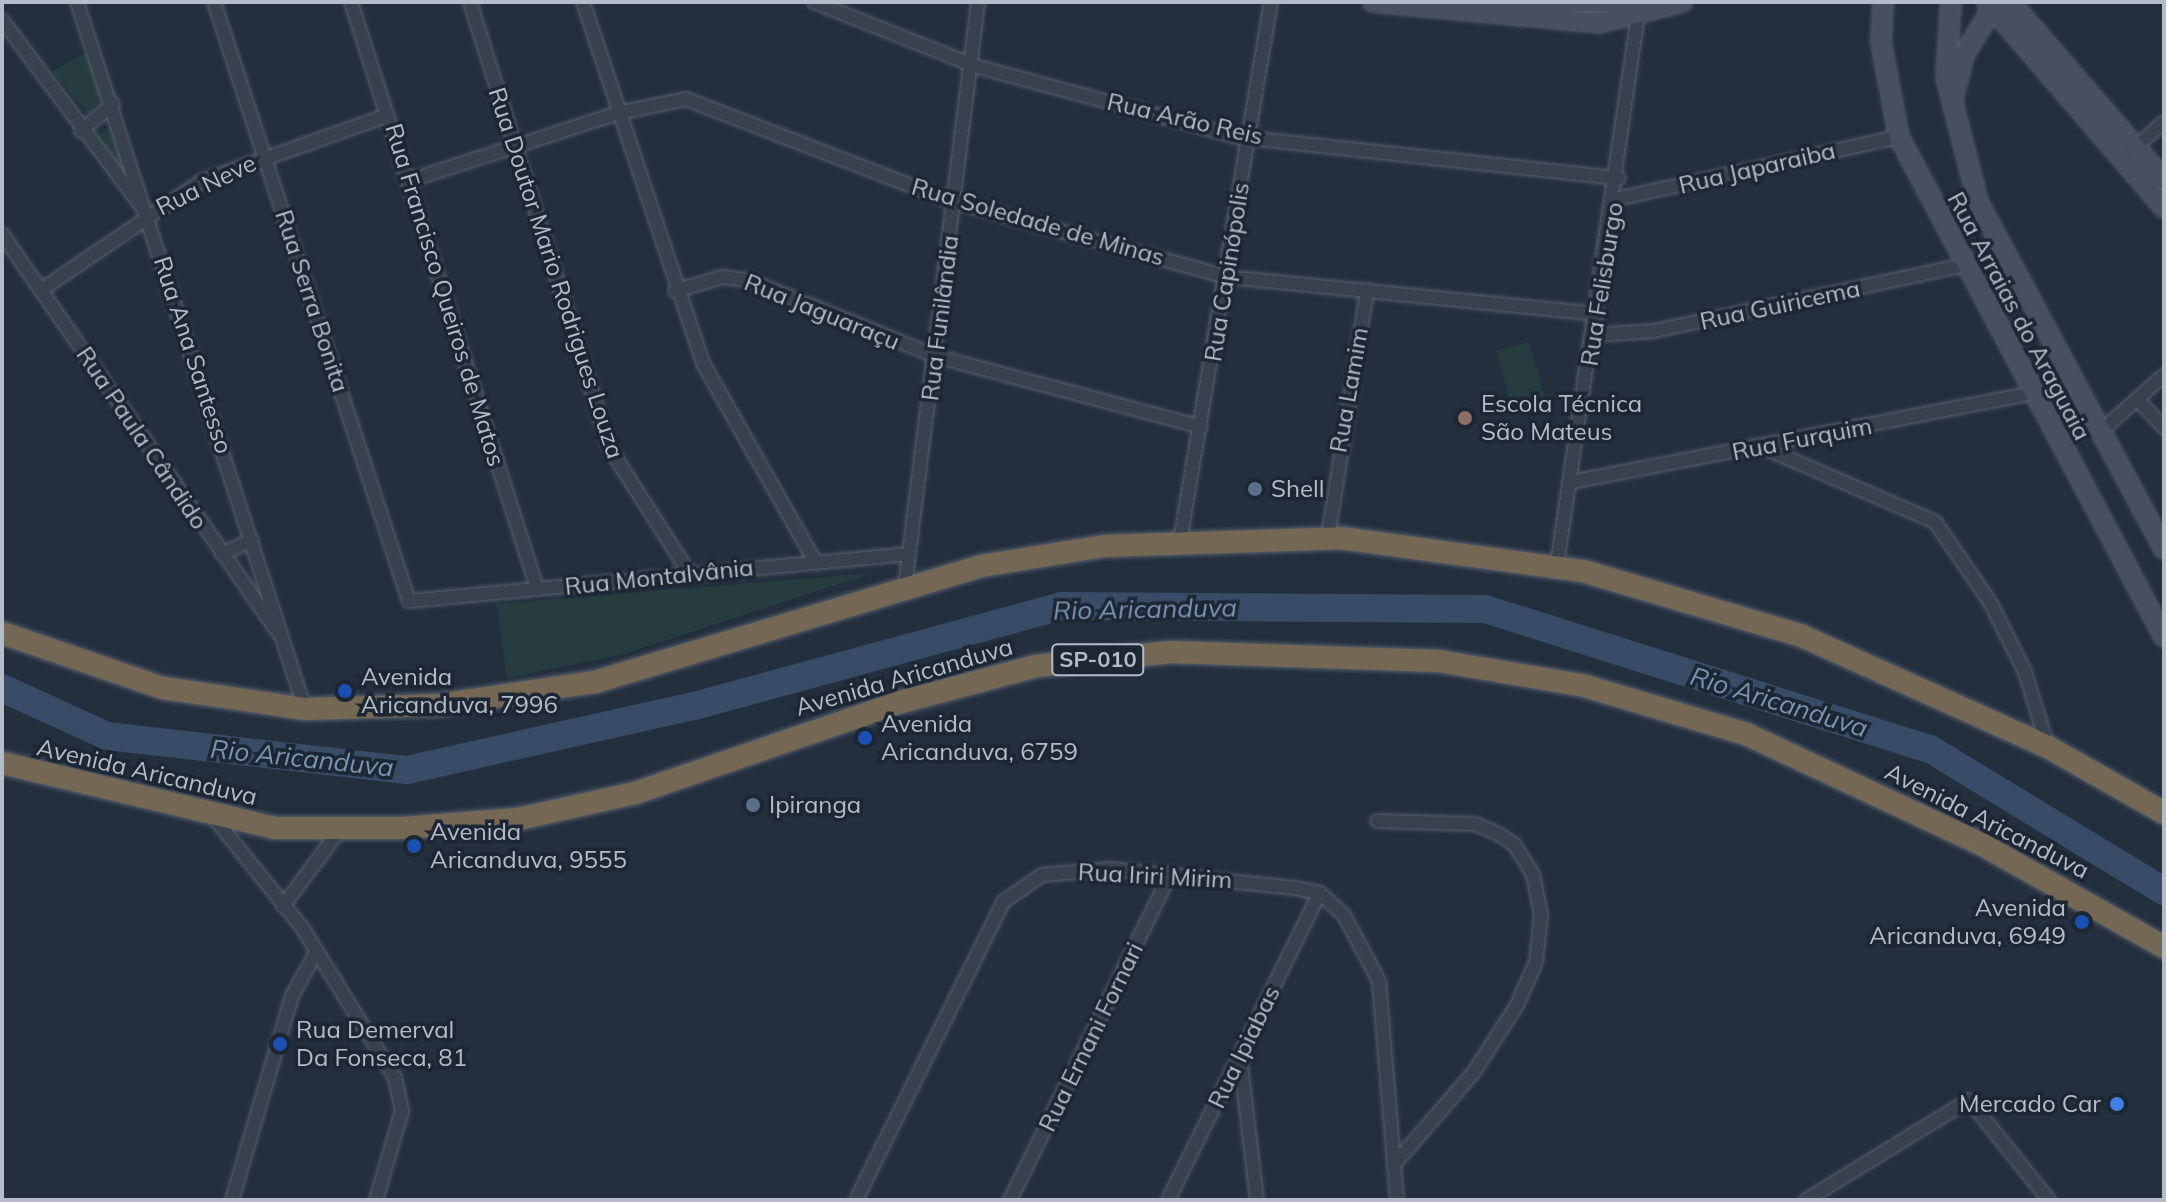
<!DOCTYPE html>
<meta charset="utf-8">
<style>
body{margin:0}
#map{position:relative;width:2166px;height:1202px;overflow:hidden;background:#242f3e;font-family:Mulish,sans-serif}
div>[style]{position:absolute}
.green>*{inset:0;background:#263c3f}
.river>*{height:28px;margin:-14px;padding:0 14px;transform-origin:14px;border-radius:14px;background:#394c67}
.roads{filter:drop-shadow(0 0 2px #565f6c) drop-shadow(0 0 2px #565f6c)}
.street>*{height:12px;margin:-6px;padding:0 6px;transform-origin:6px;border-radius:6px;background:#38414e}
.secondary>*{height:18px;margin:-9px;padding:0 9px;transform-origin:9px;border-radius:9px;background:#465061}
.highway>*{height:22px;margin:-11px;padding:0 11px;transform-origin:11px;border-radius:11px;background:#746855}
.dots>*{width:22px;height:22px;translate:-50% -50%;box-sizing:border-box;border:4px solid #1d2633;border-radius:50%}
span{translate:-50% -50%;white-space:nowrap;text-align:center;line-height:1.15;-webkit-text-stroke:7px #1d2633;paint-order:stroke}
.shield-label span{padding:2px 6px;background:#1d2633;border:2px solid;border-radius:6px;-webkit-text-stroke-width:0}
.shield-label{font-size:22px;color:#b4bcc9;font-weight:700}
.street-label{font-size:24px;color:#b4bcc9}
.poi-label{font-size:24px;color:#b4bcc9}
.left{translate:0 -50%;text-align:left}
.right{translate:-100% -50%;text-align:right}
.water-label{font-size:26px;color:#7c92b1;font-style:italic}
.frame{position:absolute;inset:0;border:4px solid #b4bcc9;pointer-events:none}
</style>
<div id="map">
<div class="green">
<i style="clip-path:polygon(89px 51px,104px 94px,89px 115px,52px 71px)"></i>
<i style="clip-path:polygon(113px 124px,128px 177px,97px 137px)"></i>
<i style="clip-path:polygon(1529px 342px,1547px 404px,1514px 414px,1496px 351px)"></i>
<i style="clip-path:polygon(873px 573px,624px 654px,507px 678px,496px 604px)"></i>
</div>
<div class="river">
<i style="left:2px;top:688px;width:115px;rotate:24.6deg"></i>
<i style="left:107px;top:736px;width:302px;rotate:6.5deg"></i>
<i style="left:407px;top:770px;width:294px;rotate:-12.6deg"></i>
<i style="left:694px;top:706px;width:382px;rotate:-15.2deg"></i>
<i style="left:1063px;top:606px;width:422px;rotate:0.4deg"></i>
<i style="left:1485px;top:609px;width:467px;rotate:17.5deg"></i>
<i style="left:1930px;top:749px;width:274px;rotate:31.3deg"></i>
</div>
<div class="roads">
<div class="street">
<i style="left:77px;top:2px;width:743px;rotate:72.13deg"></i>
<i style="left:214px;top:2px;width:630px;rotate:71.97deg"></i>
<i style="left:409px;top:601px;width:502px;rotate:-5.37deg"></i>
<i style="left:351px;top:2px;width:615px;rotate:72.39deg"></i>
<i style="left:470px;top:2px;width:468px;rotate:72.6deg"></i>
<i style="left:610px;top:449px;width:148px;rotate:57.4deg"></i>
<i style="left:583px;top:2px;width:383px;rotate:71.6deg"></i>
<i style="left:704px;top:365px;width:225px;rotate:60.5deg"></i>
<i style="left:814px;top:2px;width:173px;rotate:21.7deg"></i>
<i style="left:975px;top:66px;width:273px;rotate:15.1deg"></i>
<i style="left:1239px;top:137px;width:382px;rotate:6.2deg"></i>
<i style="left:2px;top:20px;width:232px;rotate:53.2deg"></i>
<i style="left:81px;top:131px;width:42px;rotate:-40.2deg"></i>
<i style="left:2130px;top:152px;width:45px;rotate:-41.4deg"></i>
<i style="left:408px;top:181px;width:221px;rotate:-17.9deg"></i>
<i style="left:618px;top:113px;width:69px;rotate:-11.6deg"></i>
<i style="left:686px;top:99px;width:284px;rotate:21.1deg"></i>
<i style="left:951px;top:201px;width:286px;rotate:15.4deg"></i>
<i style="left:1227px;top:277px;width:372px;rotate:5.7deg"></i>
<i style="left:1616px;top:199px;width:290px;rotate:-12.4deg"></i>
<i style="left:2px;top:234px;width:484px;rotate:55.3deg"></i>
<i style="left:41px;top:290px;width:194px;rotate:-34.1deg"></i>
<i style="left:202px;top:181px;width:197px;rotate:-19.5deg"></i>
<i style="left:675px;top:291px;width:49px;rotate:-16.6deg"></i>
<i style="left:722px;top:277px;width:26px;rotate:7deg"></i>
<i style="left:748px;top:280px;width:202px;rotate:22.1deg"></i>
<i style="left:935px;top:356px;width:275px;rotate:14.9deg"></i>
<i style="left:1594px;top:335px;width:60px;rotate:-3.8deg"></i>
<i style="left:1654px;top:331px;width:317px;rotate:-12deg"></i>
<i style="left:2137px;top:399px;width:40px;rotate:47deg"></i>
<i style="left:2099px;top:433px;width:87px;rotate:-41.7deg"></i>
<i style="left:1762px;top:447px;width:189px;rotate:23.4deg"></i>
<i style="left:1935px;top:522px;width:97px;rotate:55.5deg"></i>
<i style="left:1990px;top:602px;width:78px;rotate:63.4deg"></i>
<i style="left:2025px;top:672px;width:78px;rotate:73deg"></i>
<i style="left:1571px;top:482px;width:470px;rotate:-10.9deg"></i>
<i style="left:1328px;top:537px;width:250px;rotate:-81deg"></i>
<i style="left:1180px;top:541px;width:547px;rotate:-80.42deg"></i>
<i style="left:222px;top:554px;width:33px;rotate:-25deg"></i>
<i style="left:1557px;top:565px;width:569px;rotate:-81.61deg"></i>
<i style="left:905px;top:586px;width:589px;rotate:-82.87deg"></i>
<i style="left:215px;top:819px;width:141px;rotate:51.3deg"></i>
<i style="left:303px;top:929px;width:175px;rotate:58.3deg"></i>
<i style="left:395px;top:1078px;width:34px;rotate:78deg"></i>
<i style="left:402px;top:1111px;width:93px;rotate:106.3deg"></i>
<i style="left:1377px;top:821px;width:98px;rotate:1.8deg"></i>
<i style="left:1475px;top:824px;width:25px;rotate:23deg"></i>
<i style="left:1498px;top:834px;width:19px;rotate:32deg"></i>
<i style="left:1514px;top:844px;width:36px;rotate:58deg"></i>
<i style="left:1533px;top:874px;width:42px;rotate:79deg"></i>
<i style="left:1541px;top:915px;width:47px;rotate:96.1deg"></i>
<i style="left:1536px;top:962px;width:47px;rotate:113.8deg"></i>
<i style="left:1517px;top:1005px;width:80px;rotate:122.7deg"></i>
<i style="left:1474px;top:1072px;width:119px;rotate:130.9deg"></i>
<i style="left:283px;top:906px;width:94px;rotate:-53.3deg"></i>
<i style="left:1240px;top:1057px;width:144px;rotate:83.2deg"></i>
<i style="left:232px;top:1200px;width:213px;rotate:-73.6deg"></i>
<i style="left:292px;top:996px;width:51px;rotate:-60.9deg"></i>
<i style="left:856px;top:1200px;width:332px;rotate:-63.7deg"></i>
<i style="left:1003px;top:902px;width:47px;rotate:-34.7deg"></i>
<i style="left:1042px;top:875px;width:69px;rotate:-5deg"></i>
<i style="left:1111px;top:869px;width:185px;rotate:5.9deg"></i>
<i style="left:1295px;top:888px;width:25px;rotate:11deg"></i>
<i style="left:1320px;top:893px;width:33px;rotate:43deg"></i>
<i style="left:1344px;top:915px;width:75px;rotate:62.1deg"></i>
<i style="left:1379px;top:981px;width:220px;rotate:85.3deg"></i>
<i style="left:1010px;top:1200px;width:364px;rotate:-63.8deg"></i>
<i style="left:1168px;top:1200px;width:343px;rotate:-63.7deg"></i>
<i style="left:1806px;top:1200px;width:191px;rotate:-31.5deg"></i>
<i style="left:1969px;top:1100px;width:128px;rotate:51.3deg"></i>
</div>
<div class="secondary">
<i style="left:1373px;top:2px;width:226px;rotate:5.3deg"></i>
<i style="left:1598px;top:23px;width:87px;rotate:-14deg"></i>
<i style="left:1499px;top:2px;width:129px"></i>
<i style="left:1883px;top:2px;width:40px;rotate:92.9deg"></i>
<i style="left:1881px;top:42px;width:97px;rotate:79.3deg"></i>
<i style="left:1899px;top:137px;width:566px;rotate:62.08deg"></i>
<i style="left:1951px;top:2px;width:75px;rotate:93.8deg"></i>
<i style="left:1946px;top:77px;width:129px;rotate:75.6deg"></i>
<i style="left:1978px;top:202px;width:394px;rotate:61.8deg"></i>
<i style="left:1987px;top:2px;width:272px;rotate:49.3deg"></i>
<i style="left:2010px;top:2px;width:235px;rotate:49.1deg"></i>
<i style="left:1953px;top:98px;width:44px;rotate:-75.7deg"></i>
<i style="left:1964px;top:55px;width:62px;rotate:-58.9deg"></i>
</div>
<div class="highway">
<i style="left:2px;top:633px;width:170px;rotate:18.9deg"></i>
<i style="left:163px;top:688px;width:144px;rotate:8.4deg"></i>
<i style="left:305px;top:709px;width:134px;rotate:-1.7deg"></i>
<i style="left:439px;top:705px;width:158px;rotate:-8.4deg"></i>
<i style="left:595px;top:682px;width:403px;rotate:-16.7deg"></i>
<i style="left:981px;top:566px;width:125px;rotate:-9.2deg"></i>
<i style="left:1104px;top:546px;width:237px;rotate:-1.9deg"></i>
<i style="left:1341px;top:538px;width:244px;rotate:7.8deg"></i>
<i style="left:1583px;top:571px;width:228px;rotate:16.5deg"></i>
<i style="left:1802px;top:636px;width:270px;rotate:24.3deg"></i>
<i style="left:2048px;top:747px;width:133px;rotate:29.6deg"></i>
<i style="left:2px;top:763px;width:280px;rotate:13.4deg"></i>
<i style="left:274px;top:828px;width:129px"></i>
<i style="left:403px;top:828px;width:115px;rotate:-4.5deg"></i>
<i style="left:518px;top:819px;width:120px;rotate:-12.5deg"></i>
<i style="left:635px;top:793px;width:281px;rotate:-18.9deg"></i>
<i style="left:901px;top:702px;width:140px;rotate:-14.9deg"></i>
<i style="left:1036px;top:666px;width:136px;rotate:-5.9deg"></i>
<i style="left:1171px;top:652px;width:268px;rotate:1.9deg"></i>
<i style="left:1439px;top:661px;width:148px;rotate:9.7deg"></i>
<i style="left:1585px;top:686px;width:168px;rotate:16.6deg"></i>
<i style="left:1746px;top:734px;width:262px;rotate:25.1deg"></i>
<i style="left:1983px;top:845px;width:208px;rotate:29.4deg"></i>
</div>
</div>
<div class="dots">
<i style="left:1465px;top:418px;background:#8d6e63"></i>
<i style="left:1255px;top:489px;background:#5c6f8a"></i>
<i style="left:345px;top:691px;background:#1a4fb4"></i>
<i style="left:865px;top:738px;background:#1a4fb4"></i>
<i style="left:753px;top:805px;background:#5c6f8a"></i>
<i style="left:414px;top:846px;background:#1a4fb4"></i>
<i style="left:2082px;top:922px;background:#1a4fb4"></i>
<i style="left:280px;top:1044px;background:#1a4fb4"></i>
<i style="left:2117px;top:1104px;background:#3f7fe0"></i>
</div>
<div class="shield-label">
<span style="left:1098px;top:660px">SP-010</span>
</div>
<div class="street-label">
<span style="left:1185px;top:119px;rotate:13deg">Rua Arão Reis</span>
<span style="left:1757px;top:168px;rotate:-13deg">Rua Japaraiba</span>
<span style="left:206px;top:185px;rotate:-26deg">Rua Neve</span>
<span style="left:1038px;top:222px;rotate:16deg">Rua Soledade de Minas</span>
<span style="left:1227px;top:272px;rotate:-81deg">Rua Capinópolis</span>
<span style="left:556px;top:273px;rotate:72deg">Rua Doutor Mario Rodrigues Louza</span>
<span style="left:1602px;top:284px;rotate:-81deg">Rua Felisburgo</span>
<span style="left:445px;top:295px;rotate:73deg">Rua Francisco Queiros de Matos</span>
<span style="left:312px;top:301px;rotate:72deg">Rua Serra Bonita</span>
<span style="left:1780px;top:305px;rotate:-12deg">Rua Guiricema</span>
<span style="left:822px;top:312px;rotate:22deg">Rua Jaguaraçu</span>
<span style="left:2019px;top:316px;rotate:62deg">Rua Arraias do Araguaia</span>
<span style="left:940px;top:318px;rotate:-83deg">Rua Funilândia</span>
<span style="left:193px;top:355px;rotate:72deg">Rua Ana Santesso</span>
<span style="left:1349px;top:390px;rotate:-80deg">Rua Lamim</span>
<span style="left:142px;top:438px;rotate:56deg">Rua Paula Cândido</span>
<span style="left:1802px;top:439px;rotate:-11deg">Rua Furquim</span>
<span style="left:659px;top:577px;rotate:-6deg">Rua Montalvânia</span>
<span style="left:904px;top:677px;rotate:-16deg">Avenida Aricanduva</span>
<span style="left:147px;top:772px;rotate:13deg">Avenida Aricanduva</span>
<span style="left:1987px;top:821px;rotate:27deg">Avenida Aricanduva</span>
<span style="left:1155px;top:876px;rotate:3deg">Rua Iriri Mirim</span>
<span style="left:1091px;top:1037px;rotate:-64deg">Rua Ernani Fornari</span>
<span style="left:1244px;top:1047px;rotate:-64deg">Rua Ipiabas</span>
</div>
<div class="poi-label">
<span class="left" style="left:1481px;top:418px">Escola Técnica<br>São Mateus</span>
<span class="left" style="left:1271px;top:489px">Shell</span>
<span class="left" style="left:361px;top:691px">Avenida<br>Aricanduva, 7996</span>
<span class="left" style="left:881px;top:738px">Avenida<br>Aricanduva, 6759</span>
<span class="left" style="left:769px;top:805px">Ipiranga</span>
<span class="left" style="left:430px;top:846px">Avenida<br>Aricanduva, 9555</span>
<span class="right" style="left:2066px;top:922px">Avenida<br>Aricanduva, 6949</span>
<span class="left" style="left:296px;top:1044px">Rua Demerval<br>Da Fonseca, 81</span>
<span class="right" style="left:2101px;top:1104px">Mercado Car</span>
</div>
<div class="water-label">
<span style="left:1145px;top:609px;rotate:-1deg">Rio Aricanduva</span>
<span style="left:1779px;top:702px;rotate:17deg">Rio Aricanduva</span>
<span style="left:302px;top:758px;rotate:6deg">Rio Aricanduva</span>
</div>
<div class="frame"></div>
</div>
